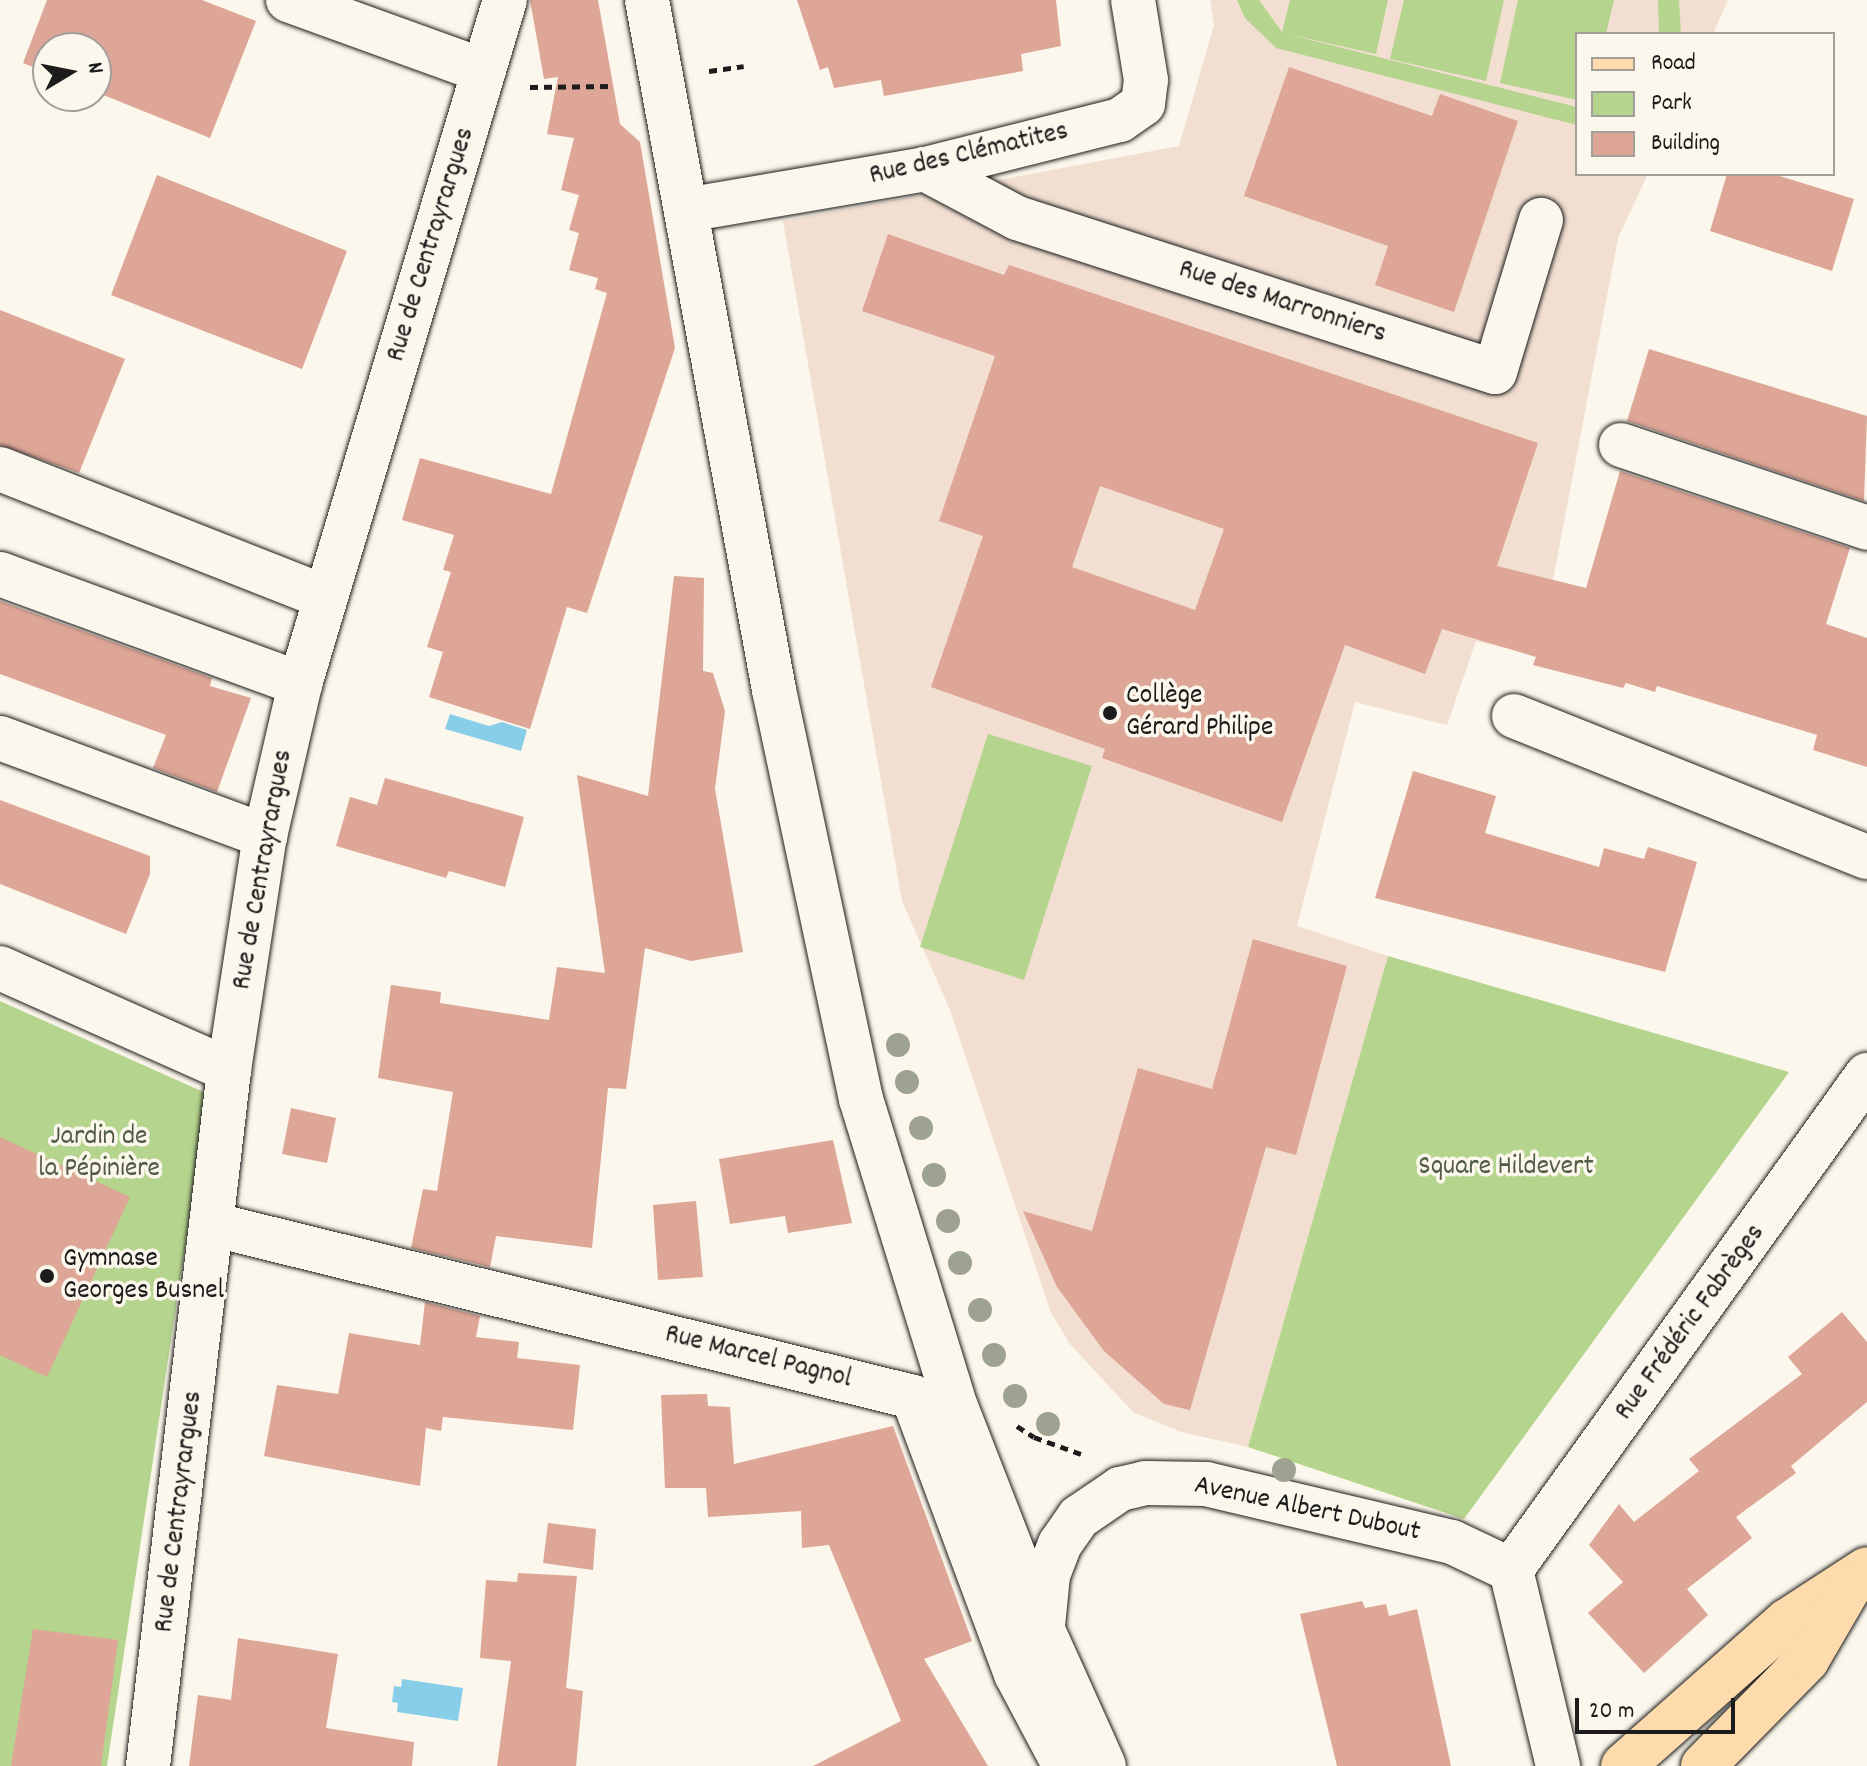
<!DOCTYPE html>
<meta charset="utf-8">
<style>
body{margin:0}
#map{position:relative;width:1867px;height:1766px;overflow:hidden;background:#fbf7ec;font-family:Dekko,sans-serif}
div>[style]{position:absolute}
.built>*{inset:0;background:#f2dfd2}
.green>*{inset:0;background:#b5d48d}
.water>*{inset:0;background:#88cee9}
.building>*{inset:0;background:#dda696}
.path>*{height:5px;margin-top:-2.5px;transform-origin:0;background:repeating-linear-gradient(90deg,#1c1c1c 0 8px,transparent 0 14px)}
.roads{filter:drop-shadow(0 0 2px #1c1c1c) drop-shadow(0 0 2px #1c1c1c)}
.minor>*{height:44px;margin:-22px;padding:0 22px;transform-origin:22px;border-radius:22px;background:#fbf7ec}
.major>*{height:44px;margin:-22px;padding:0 22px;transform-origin:22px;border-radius:22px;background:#fedbac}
.trees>*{width:24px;height:24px;margin:-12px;border-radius:50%;background:#9ea290}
.dots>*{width:22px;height:22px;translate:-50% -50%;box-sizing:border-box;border:4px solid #fbf7ec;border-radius:50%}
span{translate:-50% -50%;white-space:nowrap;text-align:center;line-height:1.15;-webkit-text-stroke:7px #fbf7ec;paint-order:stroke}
.street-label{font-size:28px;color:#1c1c1c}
.poi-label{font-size:28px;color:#1c1c1c}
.left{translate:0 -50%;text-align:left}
.park-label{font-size:28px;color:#525c44}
.legend{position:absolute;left:1575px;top:32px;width:260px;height:144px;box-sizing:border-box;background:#fbf7ec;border:2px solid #a29f99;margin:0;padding:10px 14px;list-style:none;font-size:24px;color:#1c1c1c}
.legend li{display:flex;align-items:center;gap:16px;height:40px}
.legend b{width:40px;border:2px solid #a29f99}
.north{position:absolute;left:32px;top:32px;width:80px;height:80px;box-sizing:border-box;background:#fbf7ec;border:2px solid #a29f99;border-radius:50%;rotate:80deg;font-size:22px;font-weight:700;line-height:32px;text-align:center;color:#1c1c1c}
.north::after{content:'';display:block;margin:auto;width:28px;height:36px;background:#1c1c1c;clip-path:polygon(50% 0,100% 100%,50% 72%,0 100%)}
.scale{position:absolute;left:1575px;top:1698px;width:160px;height:36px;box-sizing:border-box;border:4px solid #1c1c1c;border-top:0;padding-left:10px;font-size:24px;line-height:28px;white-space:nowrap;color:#1c1c1c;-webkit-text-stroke:6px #fbf7ec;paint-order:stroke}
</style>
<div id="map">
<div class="built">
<i style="clip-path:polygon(1210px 0,1728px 0,1713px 34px,1577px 34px,1577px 174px,1648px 174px,1618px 238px,1553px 580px,1527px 574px,1504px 648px,1476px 641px,1447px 725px,1355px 702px,1297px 926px,1388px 956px,1248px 1447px,1181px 1432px,1133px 1412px,1070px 1344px,1051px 1313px,950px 1010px,902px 901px,783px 221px,1179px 146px,1214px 25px)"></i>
</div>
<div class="green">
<i style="clip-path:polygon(1237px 0,1259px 0,1282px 32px,1290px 0,1388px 0,1376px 54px,1283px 33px,1577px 107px,1577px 125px,1276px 48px,1245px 18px)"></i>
<i style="clip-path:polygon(1404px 0,1504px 0,1486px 81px,1390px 59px)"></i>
<i style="clip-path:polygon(1518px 0,1614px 0,1606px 34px,1577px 34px,1577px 100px,1500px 83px)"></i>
<i style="clip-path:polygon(1658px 0,1679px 0,1681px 34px,1659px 34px)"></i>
<i style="clip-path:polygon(988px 734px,1092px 766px,1024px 980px,920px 947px)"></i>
<i style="clip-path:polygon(1388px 956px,1789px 1072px,1464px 1519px,1248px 1447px)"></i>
<i style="clip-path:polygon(0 1001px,208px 1094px,107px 1766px,0 1766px)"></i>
</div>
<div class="water">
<i style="clip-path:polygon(450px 714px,489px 726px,502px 722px,527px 730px,521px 751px,445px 729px)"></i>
<i style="clip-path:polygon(402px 1679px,463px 1688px,458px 1721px,397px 1712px,398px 1703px,392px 1702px,394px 1686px,401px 1687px)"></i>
</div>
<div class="building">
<i style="clip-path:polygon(47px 0,202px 0,256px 21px,210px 138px,96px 92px,96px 48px,48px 48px,48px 73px,23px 63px)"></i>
<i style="clip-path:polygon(530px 0,598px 0,620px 124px,640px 142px,675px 348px,587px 613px,567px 607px,530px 729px,429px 697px,443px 652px,427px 647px,451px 572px,443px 570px,454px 535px,402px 520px,420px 458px,551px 494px,607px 293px,595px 289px,598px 278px,569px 270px,579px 233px,569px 230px,579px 195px,561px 190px,574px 138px,547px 134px,558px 77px,544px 79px)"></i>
<i style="clip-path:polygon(797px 0,1056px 0,1061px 46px,1021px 54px,1023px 71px,884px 96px,881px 80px,834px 88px,828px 67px,820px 70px)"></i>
<i style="clip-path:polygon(1289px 67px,1432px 116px,1440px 94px,1518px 121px,1454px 312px,1375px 285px,1388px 246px,1244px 196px)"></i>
<i style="clip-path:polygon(1727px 174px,1773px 174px,1854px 199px,1832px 271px,1710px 231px)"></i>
<i style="clip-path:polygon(157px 175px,347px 251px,302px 369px,111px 295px)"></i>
<i style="clip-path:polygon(evenodd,888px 234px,1004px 275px,1009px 265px,1538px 443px,1497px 566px,1586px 588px,1620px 471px,1850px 548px,1826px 624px,1867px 638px,1867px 767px,1813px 750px,1817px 735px,1657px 686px,1655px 692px,1626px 683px,1623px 688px,1533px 665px,1536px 657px,1442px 629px,1425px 674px,1345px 645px,1282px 822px,1102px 758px,1105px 749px,931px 687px,983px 536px,939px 521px,995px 356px,862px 311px,888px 234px,1100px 486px,1224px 529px,1195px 610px,1072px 567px,1100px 486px)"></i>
<i style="clip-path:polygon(0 310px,125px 359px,79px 473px,0 445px)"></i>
<i style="clip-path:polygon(1649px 349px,1867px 416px,1864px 501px,1627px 421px)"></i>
<i style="clip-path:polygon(674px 576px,704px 578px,703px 671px,713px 673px,725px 711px,715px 789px,743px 952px,691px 961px,645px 948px,626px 1089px,608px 1088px,592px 1248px,496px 1236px,490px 1267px,411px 1248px,423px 1189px,437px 1191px,453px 1092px,378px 1078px,391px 985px,441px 992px,440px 1003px,549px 1020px,557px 967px,605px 973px,577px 775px,648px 796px)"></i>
<i style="clip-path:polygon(0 601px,212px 678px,210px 686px,251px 698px,217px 792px,153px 768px,166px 735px,0 674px)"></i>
<i style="clip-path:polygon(1413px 771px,1496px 796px,1485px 833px,1599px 867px,1604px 848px,1644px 859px,1648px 847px,1697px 862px,1665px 972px,1375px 898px)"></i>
<i style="clip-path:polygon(385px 778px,524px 817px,505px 887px,449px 871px,446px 878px,336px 846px,350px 797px,377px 805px)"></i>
<i style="clip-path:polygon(0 800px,150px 856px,150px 874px,126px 934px,0 884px)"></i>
<i style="clip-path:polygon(1253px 939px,1347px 966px,1296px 1155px,1266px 1147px,1190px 1410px,1164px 1404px,1104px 1351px,1057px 1287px,1023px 1211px,1092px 1231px,1138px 1068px,1212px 1089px)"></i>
<i style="clip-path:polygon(291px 1108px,336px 1118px,327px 1163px,282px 1154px)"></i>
<i style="clip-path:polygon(0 1137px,130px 1197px,47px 1377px,0 1355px)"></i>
<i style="clip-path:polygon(833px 1140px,852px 1223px,788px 1233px,785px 1216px,730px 1224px,719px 1159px)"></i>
<i style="clip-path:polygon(696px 1201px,703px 1277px,658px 1280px,653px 1205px)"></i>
<i style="clip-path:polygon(425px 1302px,480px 1316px,476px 1337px,519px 1342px,517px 1358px,580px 1365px,573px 1430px,443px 1417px,441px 1431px,426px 1428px,420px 1486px,264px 1456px,277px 1385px,338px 1394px,349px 1333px,420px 1345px)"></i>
<i style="clip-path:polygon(1842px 1312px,1867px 1342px,1867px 1402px,1791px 1466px,1796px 1473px,1736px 1517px,1752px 1538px,1687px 1589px,1708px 1615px,1644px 1673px,1588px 1613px,1623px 1582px,1589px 1545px,1619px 1504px,1634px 1522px,1699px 1471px,1689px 1459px,1802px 1374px,1788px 1357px)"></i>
<i style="clip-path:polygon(707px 1394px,708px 1406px,730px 1407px,734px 1464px,893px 1426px,972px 1641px,924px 1659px,988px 1766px,813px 1766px,901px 1721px,829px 1545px,802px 1548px,801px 1511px,708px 1517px,706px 1488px,665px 1488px,661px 1395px)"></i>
<i style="clip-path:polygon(548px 1523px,596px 1529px,593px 1570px,543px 1563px)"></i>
<i style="clip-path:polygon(518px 1573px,577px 1576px,566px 1688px,583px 1691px,576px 1766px,497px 1766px,511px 1661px,480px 1658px,486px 1580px,517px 1582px)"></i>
<i style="clip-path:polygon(1362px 1601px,1365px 1608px,1386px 1604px,1389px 1616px,1417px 1609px,1451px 1766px,1337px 1766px,1300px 1614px)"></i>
<i style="clip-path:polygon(33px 1629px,118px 1640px,101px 1766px,11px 1766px)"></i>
<i style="clip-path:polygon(238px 1638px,338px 1654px,326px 1728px,414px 1742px,412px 1766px,189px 1766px,198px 1695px,231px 1700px)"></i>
</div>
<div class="path">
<i style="left:709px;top:71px;width:35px;rotate:-8deg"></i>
<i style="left:530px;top:87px;width:82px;rotate:-0.7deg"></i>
<i style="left:1017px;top:1426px;width:20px;rotate:33deg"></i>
<i style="left:1034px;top:1437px;width:50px;rotate:19.9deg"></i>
</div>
<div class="roads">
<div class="minor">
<i style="left:288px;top:0;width:208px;rotate:19.9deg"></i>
<i style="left:647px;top:0;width:702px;rotate:79.57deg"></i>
<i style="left:774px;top:690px;width:418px;rotate:78deg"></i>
<i style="left:861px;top:1099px;width:322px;rotate:72.9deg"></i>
<i style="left:956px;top:1407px;width:237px;rotate:68.7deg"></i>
<i style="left:1042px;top:1628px;width:151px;rotate:65.8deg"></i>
<i style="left:925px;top:169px;width:104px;rotate:28deg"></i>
<i style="left:1017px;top:218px;width:502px;rotate:17.86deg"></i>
<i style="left:1495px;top:372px;width:159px;rotate:-73.2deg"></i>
<i style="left:686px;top:210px;width:242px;rotate:-9.7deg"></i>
<i style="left:925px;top:169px;width:201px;rotate:-14.1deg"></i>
<i style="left:1120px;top:120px;width:28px;rotate:-35deg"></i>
<i style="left:1143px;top:104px;width:24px;rotate:-83deg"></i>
<i style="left:1146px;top:80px;width:81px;rotate:-99.2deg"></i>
<i style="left:1621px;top:445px;width:260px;rotate:18.6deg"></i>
<i style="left:0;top:469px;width:349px;rotate:21.5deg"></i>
<i style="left:0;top:574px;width:320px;rotate:20.1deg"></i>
<i style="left:1514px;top:716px;width:380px;rotate:21.8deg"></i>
<i style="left:0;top:738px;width:283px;rotate:20.3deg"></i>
<i style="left:0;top:968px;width:251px;rotate:24deg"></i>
<i style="left:215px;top:1225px;width:719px;rotate:13.84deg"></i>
<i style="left:913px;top:1397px;width:296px;rotate:69.6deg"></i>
<i style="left:1016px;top:1674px;width:104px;rotate:62deg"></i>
<i style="left:1511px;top:1570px;width:610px;rotate:-54.28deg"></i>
<i style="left:1511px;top:1570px;width:202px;rotate:76.5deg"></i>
<i style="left:1043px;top:1626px;width:51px;rotate:-84.4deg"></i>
<i style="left:1048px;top:1575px;width:33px;rotate:-69deg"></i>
<i style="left:1060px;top:1544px;width:33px;rotate:-55deg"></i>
<i style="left:1079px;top:1517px;width:50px;rotate:-34.3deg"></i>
<i style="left:1120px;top:1489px;width:26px;rotate:-13deg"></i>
<i style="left:1145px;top:1483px;width:61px;rotate:0.9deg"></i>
<i style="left:1206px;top:1484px;width:253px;rotate:13.3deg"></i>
<i style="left:1452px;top:1542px;width:65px;rotate:25.4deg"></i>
<i style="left:148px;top:1766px;width:701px;rotate:-83.36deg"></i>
<i style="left:229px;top:1070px;width:237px;rotate:-81.3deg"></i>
<i style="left:265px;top:836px;width:156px;rotate:-77deg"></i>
<i style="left:300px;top:684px;width:714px;rotate:-73.32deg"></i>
</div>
<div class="major">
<i style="left:1623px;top:1766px;width:219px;rotate:-41.5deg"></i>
<i style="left:1787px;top:1621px;width:95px;rotate:-33deg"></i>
<i style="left:1703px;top:1766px;width:148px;rotate:-45.5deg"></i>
<i style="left:1807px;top:1660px;width:86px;rotate:-59.8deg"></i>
</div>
</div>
<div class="trees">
<i style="left:898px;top:1045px"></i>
<i style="left:907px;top:1082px"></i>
<i style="left:921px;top:1128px"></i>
<i style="left:934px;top:1175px"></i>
<i style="left:948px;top:1221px"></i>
<i style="left:960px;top:1263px"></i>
<i style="left:980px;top:1310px"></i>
<i style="left:994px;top:1355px"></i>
<i style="left:1015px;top:1396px"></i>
<i style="left:1048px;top:1424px"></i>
<i style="left:1284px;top:1470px"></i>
</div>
<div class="dots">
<i style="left:1110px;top:713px;background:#1c1c1c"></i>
<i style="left:47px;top:1276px;background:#1c1c1c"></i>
</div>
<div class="street-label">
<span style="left:969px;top:155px;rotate:-13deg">Rue des Clématites</span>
<span style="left:432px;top:245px;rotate:-73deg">Rue de Centrayrargues</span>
<span style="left:1282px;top:303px;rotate:18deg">Rue des Marronniers</span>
<span style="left:264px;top:870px;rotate:-80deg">Rue de Centrayrargues</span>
<span style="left:1691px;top:1323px;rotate:-54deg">Rue Frédéric Fabrèges</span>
<span style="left:758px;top:1358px;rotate:14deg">Rue Marcel Pagnol</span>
<span style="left:1307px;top:1510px;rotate:12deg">Avenue Albert Dubout</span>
<span style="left:180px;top:1512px;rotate:-83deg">Rue de Centrayrargues</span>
</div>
<div class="poi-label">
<span class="left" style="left:1126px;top:713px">Collège<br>Gérard Philipe</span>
<span class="left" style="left:63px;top:1276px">Gymnase<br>Georges Busnel</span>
</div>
<div class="park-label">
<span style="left:99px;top:1154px">Jardin de<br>la Pépinière</span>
<span style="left:1506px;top:1168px">Square Hildevert</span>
</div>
<ul class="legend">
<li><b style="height:10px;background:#fedbac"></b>Road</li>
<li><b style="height:22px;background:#b5d48d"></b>Park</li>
<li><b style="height:22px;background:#dda696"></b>Building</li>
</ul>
<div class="north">N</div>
<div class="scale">20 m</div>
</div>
